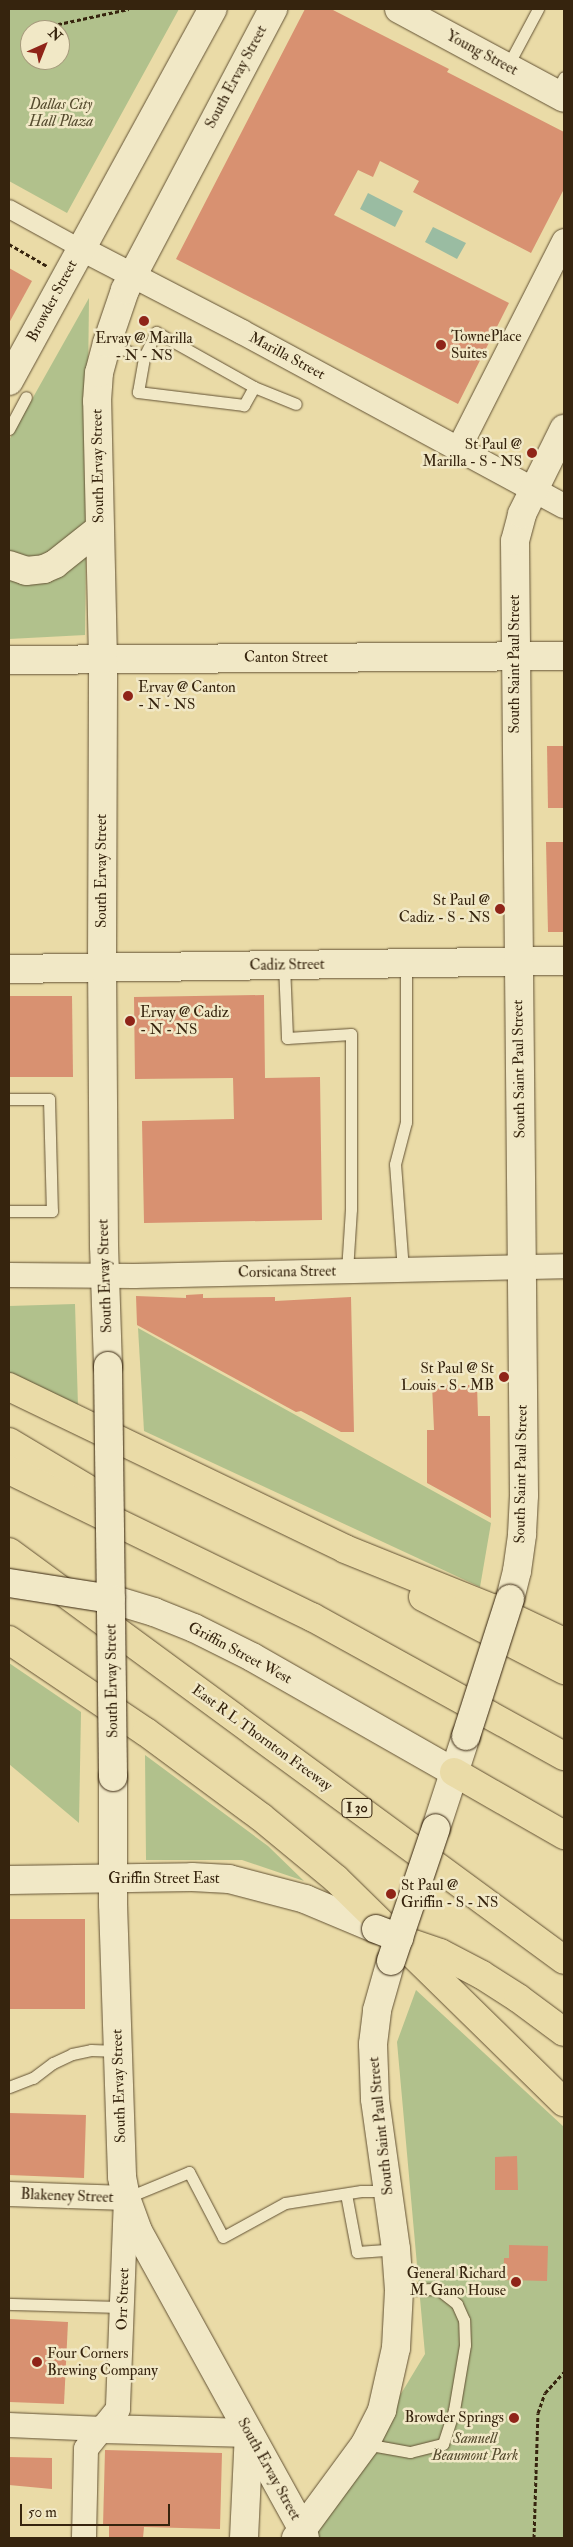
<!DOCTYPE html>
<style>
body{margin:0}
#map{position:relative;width:573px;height:2547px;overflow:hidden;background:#eadba7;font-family:"IM FELL Double Pica",serif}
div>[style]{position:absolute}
.green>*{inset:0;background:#b1c18c}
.water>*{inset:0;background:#9abca2}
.building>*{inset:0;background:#d89171}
.path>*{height:3px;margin-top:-1.5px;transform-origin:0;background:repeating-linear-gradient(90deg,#36240e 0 4px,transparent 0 6.5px)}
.roads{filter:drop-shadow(0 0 1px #635234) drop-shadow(0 0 1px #635234)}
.service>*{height:11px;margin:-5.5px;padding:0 5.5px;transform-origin:5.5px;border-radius:5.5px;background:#f1e8c6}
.pedestrian>*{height:18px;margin:-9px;padding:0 9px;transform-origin:9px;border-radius:9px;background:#f1e8c6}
.minor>*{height:24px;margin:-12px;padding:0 12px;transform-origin:12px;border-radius:12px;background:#f1e8c6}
.secondary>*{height:28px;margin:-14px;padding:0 14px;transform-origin:14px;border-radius:14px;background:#f1e8c6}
.motorway>*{height:28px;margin:-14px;padding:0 14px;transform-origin:14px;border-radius:14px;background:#eadba7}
.bridges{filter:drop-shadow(0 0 1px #36240e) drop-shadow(0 0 1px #36240e)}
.secondary-bridge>*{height:28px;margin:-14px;padding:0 14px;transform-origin:14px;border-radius:14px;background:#f1e8c6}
.dots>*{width:14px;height:14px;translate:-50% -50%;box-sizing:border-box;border:2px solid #f1e8c6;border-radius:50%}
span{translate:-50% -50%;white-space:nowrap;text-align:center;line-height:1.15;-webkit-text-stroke:5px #f1e8c6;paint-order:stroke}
.shield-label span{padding:1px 4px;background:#f1e8c6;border:1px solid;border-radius:4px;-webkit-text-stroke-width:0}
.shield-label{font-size:14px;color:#36240e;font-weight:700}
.street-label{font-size:15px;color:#36240e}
.park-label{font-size:15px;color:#554b2e;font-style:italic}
.poi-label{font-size:15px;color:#36240e}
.left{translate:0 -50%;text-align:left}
.right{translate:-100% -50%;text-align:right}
.frame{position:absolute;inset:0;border:10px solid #36240e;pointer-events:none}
.north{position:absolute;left:20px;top:20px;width:50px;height:50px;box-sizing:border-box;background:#f1e8c6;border:1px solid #a69a7c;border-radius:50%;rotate:44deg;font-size:14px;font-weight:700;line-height:20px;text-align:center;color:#36240e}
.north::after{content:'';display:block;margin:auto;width:18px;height:22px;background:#8f2418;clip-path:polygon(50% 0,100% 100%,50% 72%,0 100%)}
.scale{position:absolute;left:20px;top:2504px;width:150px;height:22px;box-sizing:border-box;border:2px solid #36240e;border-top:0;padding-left:6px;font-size:15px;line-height:18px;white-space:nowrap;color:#36240e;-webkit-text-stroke:4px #f1e8c6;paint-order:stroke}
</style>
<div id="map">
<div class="green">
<i style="clip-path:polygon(evenodd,9px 9px,179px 9px,67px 213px,9px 181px,9px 9px,30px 30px,60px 30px,60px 60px,30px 60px,30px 30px)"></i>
<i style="clip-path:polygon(89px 298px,85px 635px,9px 639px,9px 440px)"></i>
<i style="clip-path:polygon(75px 1304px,78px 1407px,9px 1373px,9px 1306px)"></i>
<i style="clip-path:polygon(138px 1328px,491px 1523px,480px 1587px,144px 1431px)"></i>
<i style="clip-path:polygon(9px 1663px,81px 1712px,79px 1823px,9px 1764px)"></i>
<i style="clip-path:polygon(145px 1755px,268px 1846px,304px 1881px,242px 1860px,146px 1860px)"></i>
<i style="clip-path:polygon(416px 1990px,564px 2127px,564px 2538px,316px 2538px,315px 2536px,425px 2354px,397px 2042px)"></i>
</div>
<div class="water">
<i style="clip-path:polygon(368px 193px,403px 211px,395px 227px,360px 209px)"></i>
<i style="clip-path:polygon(433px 227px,466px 243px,457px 259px,425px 242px)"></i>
</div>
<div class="building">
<i style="clip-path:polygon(305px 9px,331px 9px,449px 69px,447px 72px,564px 132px,564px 189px,531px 253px,413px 192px,419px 181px,380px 161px,373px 177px,358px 170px,334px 215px,509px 303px,458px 404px,176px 259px)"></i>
<i style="clip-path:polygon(9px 268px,32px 281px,9px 323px)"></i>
<i style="clip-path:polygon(547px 746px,564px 746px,564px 808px,548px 808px)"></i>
<i style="clip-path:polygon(546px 842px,564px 842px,564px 932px,548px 932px)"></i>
<i style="clip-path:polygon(264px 995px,265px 1078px,320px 1077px,322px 1220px,144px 1223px,142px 1121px,234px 1119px,233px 1078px,135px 1079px,134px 997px)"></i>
<i style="clip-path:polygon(9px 996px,72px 996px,73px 1077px,9px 1077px)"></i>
<i style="clip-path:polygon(203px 1294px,203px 1298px,275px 1297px,275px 1301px,351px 1297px,354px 1432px,341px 1432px,301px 1411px,296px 1412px,137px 1325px,136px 1296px,186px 1298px,186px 1295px)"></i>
<i style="clip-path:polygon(432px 1385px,477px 1385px,478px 1416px,490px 1416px,491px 1518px,427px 1483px,427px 1430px,434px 1430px)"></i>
<i style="clip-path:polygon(9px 1919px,85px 1919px,85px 2009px,9px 2009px)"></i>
<i style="clip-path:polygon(9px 2113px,86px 2115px,84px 2178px,9px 2175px)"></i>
<i style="clip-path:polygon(517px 2156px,518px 2190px,495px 2190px,495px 2157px)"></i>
<i style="clip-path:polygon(509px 2245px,548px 2246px,547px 2281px,503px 2280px,504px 2258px,509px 2258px)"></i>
<i style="clip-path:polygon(9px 2319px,68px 2322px,64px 2404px,9px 2402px)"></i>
<i style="clip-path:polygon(105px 2450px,222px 2453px,220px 2529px,144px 2527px,143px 2538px,109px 2538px,109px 2526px,103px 2526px)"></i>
<i style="clip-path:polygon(9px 2457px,52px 2458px,52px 2489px,9px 2485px)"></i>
</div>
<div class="path">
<i style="left:26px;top:31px;width:105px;rotate:-12.1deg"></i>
<i style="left:9px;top:244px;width:44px;rotate:30.1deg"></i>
<i style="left:534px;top:2538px;width:125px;rotate:-88.2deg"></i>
<i style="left:538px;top:2413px;width:21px;rotate:-71deg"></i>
<i style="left:545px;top:2393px;width:28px;rotate:-48deg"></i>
</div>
<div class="roads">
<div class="service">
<i style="left:507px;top:67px;width:66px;rotate:-61.9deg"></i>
<i style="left:555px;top:94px;width:19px;rotate:-62deg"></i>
<i style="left:107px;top:343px;width:40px;rotate:21deg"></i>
<i style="left:254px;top:387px;width:21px;rotate:119deg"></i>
<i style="left:244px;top:405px;width:107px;rotate:-173deg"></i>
<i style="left:138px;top:392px;width:36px;rotate:-80deg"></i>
<i style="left:144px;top:357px;width:28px;rotate:-64deg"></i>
<i style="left:156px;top:332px;width:112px;rotate:29.3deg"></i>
<i style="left:254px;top:387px;width:45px;rotate:22deg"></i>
<i style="left:9px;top:429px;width:36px;rotate:-62deg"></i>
<i style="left:284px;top:965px;width:73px;rotate:87.6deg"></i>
<i style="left:287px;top:1038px;width:64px;rotate:-3.6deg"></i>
<i style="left:351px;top:1034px;width:175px;rotate:90deg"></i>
<i style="left:351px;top:1209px;width:62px;rotate:93.7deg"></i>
<i style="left:9px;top:1099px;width:40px"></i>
<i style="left:49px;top:1099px;width:112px;rotate:88.5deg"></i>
<i style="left:52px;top:1211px;width:43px;rotate:180deg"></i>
<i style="left:403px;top:1270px;width:106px;rotate:-94.3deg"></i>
<i style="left:395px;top:1164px;width:43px;rotate:-75.3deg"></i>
<i style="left:406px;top:1122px;width:159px;rotate:-90deg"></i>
<i style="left:9px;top:2087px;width:26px;rotate:-21deg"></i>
<i style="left:33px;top:2078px;width:25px;rotate:-37deg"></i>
<i style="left:53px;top:2063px;width:21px;rotate:-25deg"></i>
<i style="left:72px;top:2054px;width:19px;rotate:-12deg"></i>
<i style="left:91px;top:2050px;width:27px;rotate:2deg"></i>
<i style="left:346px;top:2194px;width:59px;rotate:79.3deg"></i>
<i style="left:357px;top:2252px;width:39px;rotate:-4deg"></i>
<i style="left:126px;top:2198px;width:68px;rotate:-22.4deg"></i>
<i style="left:189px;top:2172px;width:73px;rotate:62.4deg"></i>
<i style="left:223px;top:2237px;width:71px;rotate:-28.7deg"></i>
<i style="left:285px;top:2203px;width:77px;rotate:-9deg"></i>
<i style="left:361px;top:2191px;width:26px"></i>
<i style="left:9px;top:2304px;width:114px;rotate:1.5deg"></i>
<i style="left:365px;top:2444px;width:46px;rotate:10.1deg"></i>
<i style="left:410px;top:2452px;width:34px;rotate:-14deg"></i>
<i style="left:443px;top:2444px;width:36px;rotate:-72deg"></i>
<i style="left:454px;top:2410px;width:66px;rotate:-80.4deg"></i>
<i style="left:465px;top:2345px;width:25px;rotate:-92deg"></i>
<i style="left:464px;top:2320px;width:17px;rotate:-114deg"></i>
<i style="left:457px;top:2304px;width:24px;rotate:-142deg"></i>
<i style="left:438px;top:2289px;width:39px;rotate:179deg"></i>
</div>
<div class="pedestrian">
<i style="left:9px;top:209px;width:81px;rotate:28.8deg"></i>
</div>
<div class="minor">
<i style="left:80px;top:248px;width:182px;rotate:27.4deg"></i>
<i style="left:242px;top:332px;width:366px;rotate:28.4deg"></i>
<i style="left:459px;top:448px;width:232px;rotate:-63.1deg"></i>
<i style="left:9px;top:1275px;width:125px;rotate:0.5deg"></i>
<i style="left:134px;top:1276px;width:430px;rotate:-1.3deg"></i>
<i style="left:9px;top:2194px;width:117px;rotate:2deg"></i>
<i style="left:126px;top:2198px;width:211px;rotate:92.2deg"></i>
<i style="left:118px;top:2409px;width:51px;rotate:128.7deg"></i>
<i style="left:86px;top:2449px;width:89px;rotate:91.3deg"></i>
<i style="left:9px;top:2425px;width:94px;rotate:2.4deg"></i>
</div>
<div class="secondary">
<i style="left:399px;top:9px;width:187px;rotate:28.3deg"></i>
<i style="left:9px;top:381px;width:424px;rotate:-61.3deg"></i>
<i style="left:9px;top:565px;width:18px;rotate:19deg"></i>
<i style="left:26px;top:571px;width:18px;rotate:-6deg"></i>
<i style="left:44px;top:569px;width:12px;rotate:-24deg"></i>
<i style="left:55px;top:564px;width:56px;rotate:-38.5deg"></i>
<i style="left:9px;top:660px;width:555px;rotate:-0.41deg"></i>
<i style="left:9px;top:969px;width:555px;rotate:-0.83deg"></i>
<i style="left:108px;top:1366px;width:120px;rotate:-91.9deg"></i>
<i style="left:104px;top:1246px;width:278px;rotate:-90.4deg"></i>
<i style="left:102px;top:968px;width:309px;rotate:-89.8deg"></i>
<i style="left:103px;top:659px;width:258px;rotate:-91.3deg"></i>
<i style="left:97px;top:401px;width:28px;rotate:-86deg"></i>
<i style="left:99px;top:373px;width:31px;rotate:-75deg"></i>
<i style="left:107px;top:343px;width:56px;rotate:-71.2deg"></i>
<i style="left:125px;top:290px;width:318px;rotate:-62.2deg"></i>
<i style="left:111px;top:1599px;width:45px;rotate:16.8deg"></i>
<i style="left:154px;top:1612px;width:43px;rotate:21.8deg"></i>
<i style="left:194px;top:1628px;width:65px;rotate:26.6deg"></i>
<i style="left:252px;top:1657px;width:232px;rotate:29.7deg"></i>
<i style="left:510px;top:1599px;width:29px;rotate:-76deg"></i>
<i style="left:517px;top:1571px;width:37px;rotate:-82deg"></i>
<i style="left:522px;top:1534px;width:39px;rotate:-87deg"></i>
<i style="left:524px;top:1495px;width:954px;rotate:-90.54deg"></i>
<i style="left:515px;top:541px;width:28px;rotate:-75deg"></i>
<i style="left:522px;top:514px;width:95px;rotate:-63.7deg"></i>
<i style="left:113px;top:1777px;width:127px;rotate:90deg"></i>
<i style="left:113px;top:1904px;width:273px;rotate:88.1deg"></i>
<i style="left:122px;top:2177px;width:21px;rotate:79deg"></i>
<i style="left:126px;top:2198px;width:35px;rotate:70deg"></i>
<i style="left:138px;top:2231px;width:342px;rotate:61.1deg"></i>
<i style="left:303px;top:2530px;width:8px;rotate:76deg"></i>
<i style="left:436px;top:1828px;width:97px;rotate:-71.9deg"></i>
<i style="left:9px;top:1880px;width:183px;rotate:-0.9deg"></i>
<i style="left:192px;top:1877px;width:37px;rotate:3deg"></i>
<i style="left:229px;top:1879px;width:79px;rotate:14.7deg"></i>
<i style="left:305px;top:1899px;width:77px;rotate:22.9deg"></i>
<i style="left:103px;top:2429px;width:146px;rotate:1.6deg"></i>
<i style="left:244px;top:2538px;width:105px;rotate:-87.3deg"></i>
<i style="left:296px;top:2538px;width:117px;rotate:-53.7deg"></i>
<i style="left:365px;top:2444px;width:38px;rotate:-63deg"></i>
<i style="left:382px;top:2410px;width:64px;rotate:-77.3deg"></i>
<i style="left:396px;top:2348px;width:58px;rotate:-87deg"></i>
<i style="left:399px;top:2290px;width:41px;rotate:-94.2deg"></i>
<i style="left:396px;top:2249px;width:151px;rotate:-98deg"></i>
<i style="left:375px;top:2099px;width:55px;rotate:-92.1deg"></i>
<i style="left:373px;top:2044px;width:34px;rotate:-83deg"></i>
<i style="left:377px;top:2010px;width:51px;rotate:-74.1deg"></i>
</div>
<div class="motorway">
<i style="left:9px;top:1387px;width:373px;rotate:25.7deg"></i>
<i style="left:345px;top:1549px;width:158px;rotate:21.9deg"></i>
<i style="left:492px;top:1608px;width:80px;rotate:25.3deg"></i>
<i style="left:9px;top:1442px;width:101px;rotate:30.9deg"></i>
<i style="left:9px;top:1470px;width:337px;rotate:25.9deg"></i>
<i style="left:312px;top:1617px;width:288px;rotate:28.9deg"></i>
<i style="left:9px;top:1552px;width:689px;rotate:36.32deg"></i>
<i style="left:423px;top:1597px;width:159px;rotate:27.4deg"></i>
<i style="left:9px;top:1640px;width:165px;rotate:33.9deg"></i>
<i style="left:146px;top:1732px;width:143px;rotate:36.5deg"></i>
<i style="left:261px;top:1817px;width:97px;rotate:39.6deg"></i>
<i style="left:336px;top:1879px;width:319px;rotate:44.4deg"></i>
<i style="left:454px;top:1772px;width:127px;rotate:29.8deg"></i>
<i style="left:408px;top:1942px;width:34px;rotate:19deg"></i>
<i style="left:440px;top:1953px;width:47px;rotate:27.6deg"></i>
<i style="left:482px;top:1975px;width:43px;rotate:32.6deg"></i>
<i style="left:518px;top:1998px;width:57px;rotate:36.5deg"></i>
</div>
</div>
<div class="bridges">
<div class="secondary-bridge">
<i style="left:108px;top:1366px;width:411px;rotate:89.3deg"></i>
<i style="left:9px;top:1583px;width:103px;rotate:8.9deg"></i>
<i style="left:466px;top:1736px;width:144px;rotate:-72.2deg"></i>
<i style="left:376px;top:1929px;width:25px;rotate:21deg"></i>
<i style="left:391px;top:1961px;width:140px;rotate:-71.3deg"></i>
</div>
</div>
<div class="dots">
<i style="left:144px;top:321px;background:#8f2418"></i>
<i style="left:441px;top:345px;background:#8f2418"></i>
<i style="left:532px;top:453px;background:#8f2418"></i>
<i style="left:128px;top:696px;background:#8f2418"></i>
<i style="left:500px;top:909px;background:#8f2418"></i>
<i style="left:130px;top:1021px;background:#8f2418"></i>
<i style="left:504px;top:1377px;background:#8f2418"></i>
<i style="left:391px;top:1894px;background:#8f2418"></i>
<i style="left:516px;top:2282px;background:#8f2418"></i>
<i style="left:37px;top:2362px;background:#8f2418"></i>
<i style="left:514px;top:2418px;background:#8f2418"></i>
</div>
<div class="shield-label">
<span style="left:357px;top:1808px">I 30</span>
</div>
<div class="street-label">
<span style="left:482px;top:53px;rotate:28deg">Young Street</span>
<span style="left:236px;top:77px;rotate:-62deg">South Ervay Street</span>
<span style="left:52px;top:301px;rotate:-62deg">Browder Street</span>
<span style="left:287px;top:356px;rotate:28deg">Marilla Street</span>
<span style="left:98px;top:466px;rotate:-91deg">South Ervay Street</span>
<span style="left:286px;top:658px">Canton Street</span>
<span style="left:515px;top:664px;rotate:-90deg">South Saint Paul Street</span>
<span style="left:102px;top:871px;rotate:-90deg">South Ervay Street</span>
<span style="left:287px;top:965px;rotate:-1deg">Cadiz Street</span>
<span style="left:519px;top:1069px;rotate:-91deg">South Saint Paul Street</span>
<span style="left:287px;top:1272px;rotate:-1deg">Corsicana Street</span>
<span style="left:105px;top:1276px;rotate:-92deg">South Ervay Street</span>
<span style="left:521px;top:1474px;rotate:-89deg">South Saint Paul Street</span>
<span style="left:240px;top:1653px;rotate:28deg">Griffin Street West</span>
<span style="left:112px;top:1681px;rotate:-91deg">South Ervay Street</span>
<span style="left:262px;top:1738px;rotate:36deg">East R L Thornton Freeway</span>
<span style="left:164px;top:1879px">Griffin Street East</span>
<span style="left:119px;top:2086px;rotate:-92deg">South Ervay Street</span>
<span style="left:381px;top:2126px;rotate:-96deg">South Saint Paul Street</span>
<span style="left:67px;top:2196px;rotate:2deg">Blakeney Street</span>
<span style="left:123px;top:2299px;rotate:-88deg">Orr Street</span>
<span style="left:269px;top:2469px;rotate:61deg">South Ervay Street</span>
</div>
<div class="park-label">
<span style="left:61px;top:113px">Dallas City<br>Hall Plaza</span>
<span style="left:475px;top:2447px">Samuell<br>Beaumont Park</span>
</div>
<div class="poi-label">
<span class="left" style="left:451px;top:345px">TownePlace<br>Suites</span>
<span style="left:144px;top:347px">Ervay @ Marilla<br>- N - NS</span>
<span class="right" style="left:522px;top:453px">St Paul @<br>Marilla - S - NS</span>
<span class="left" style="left:138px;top:696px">Ervay @ Canton<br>- N - NS</span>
<span class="right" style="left:490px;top:909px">St Paul @<br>Cadiz - S - NS</span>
<span class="left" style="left:140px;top:1021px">Ervay @ Cadiz<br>- N - NS</span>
<span class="right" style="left:494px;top:1377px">St Paul @ St<br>Louis - S - MB</span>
<span class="left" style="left:401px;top:1894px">St Paul @<br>Griffin - S - NS</span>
<span class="right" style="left:506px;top:2282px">General Richard<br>M. Gano House</span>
<span class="left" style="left:47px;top:2362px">Four Corners<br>Brewing Company</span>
<span class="right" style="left:504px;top:2418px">Browder Springs</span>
</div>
<div class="frame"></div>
<div class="north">N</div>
<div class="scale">50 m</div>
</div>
